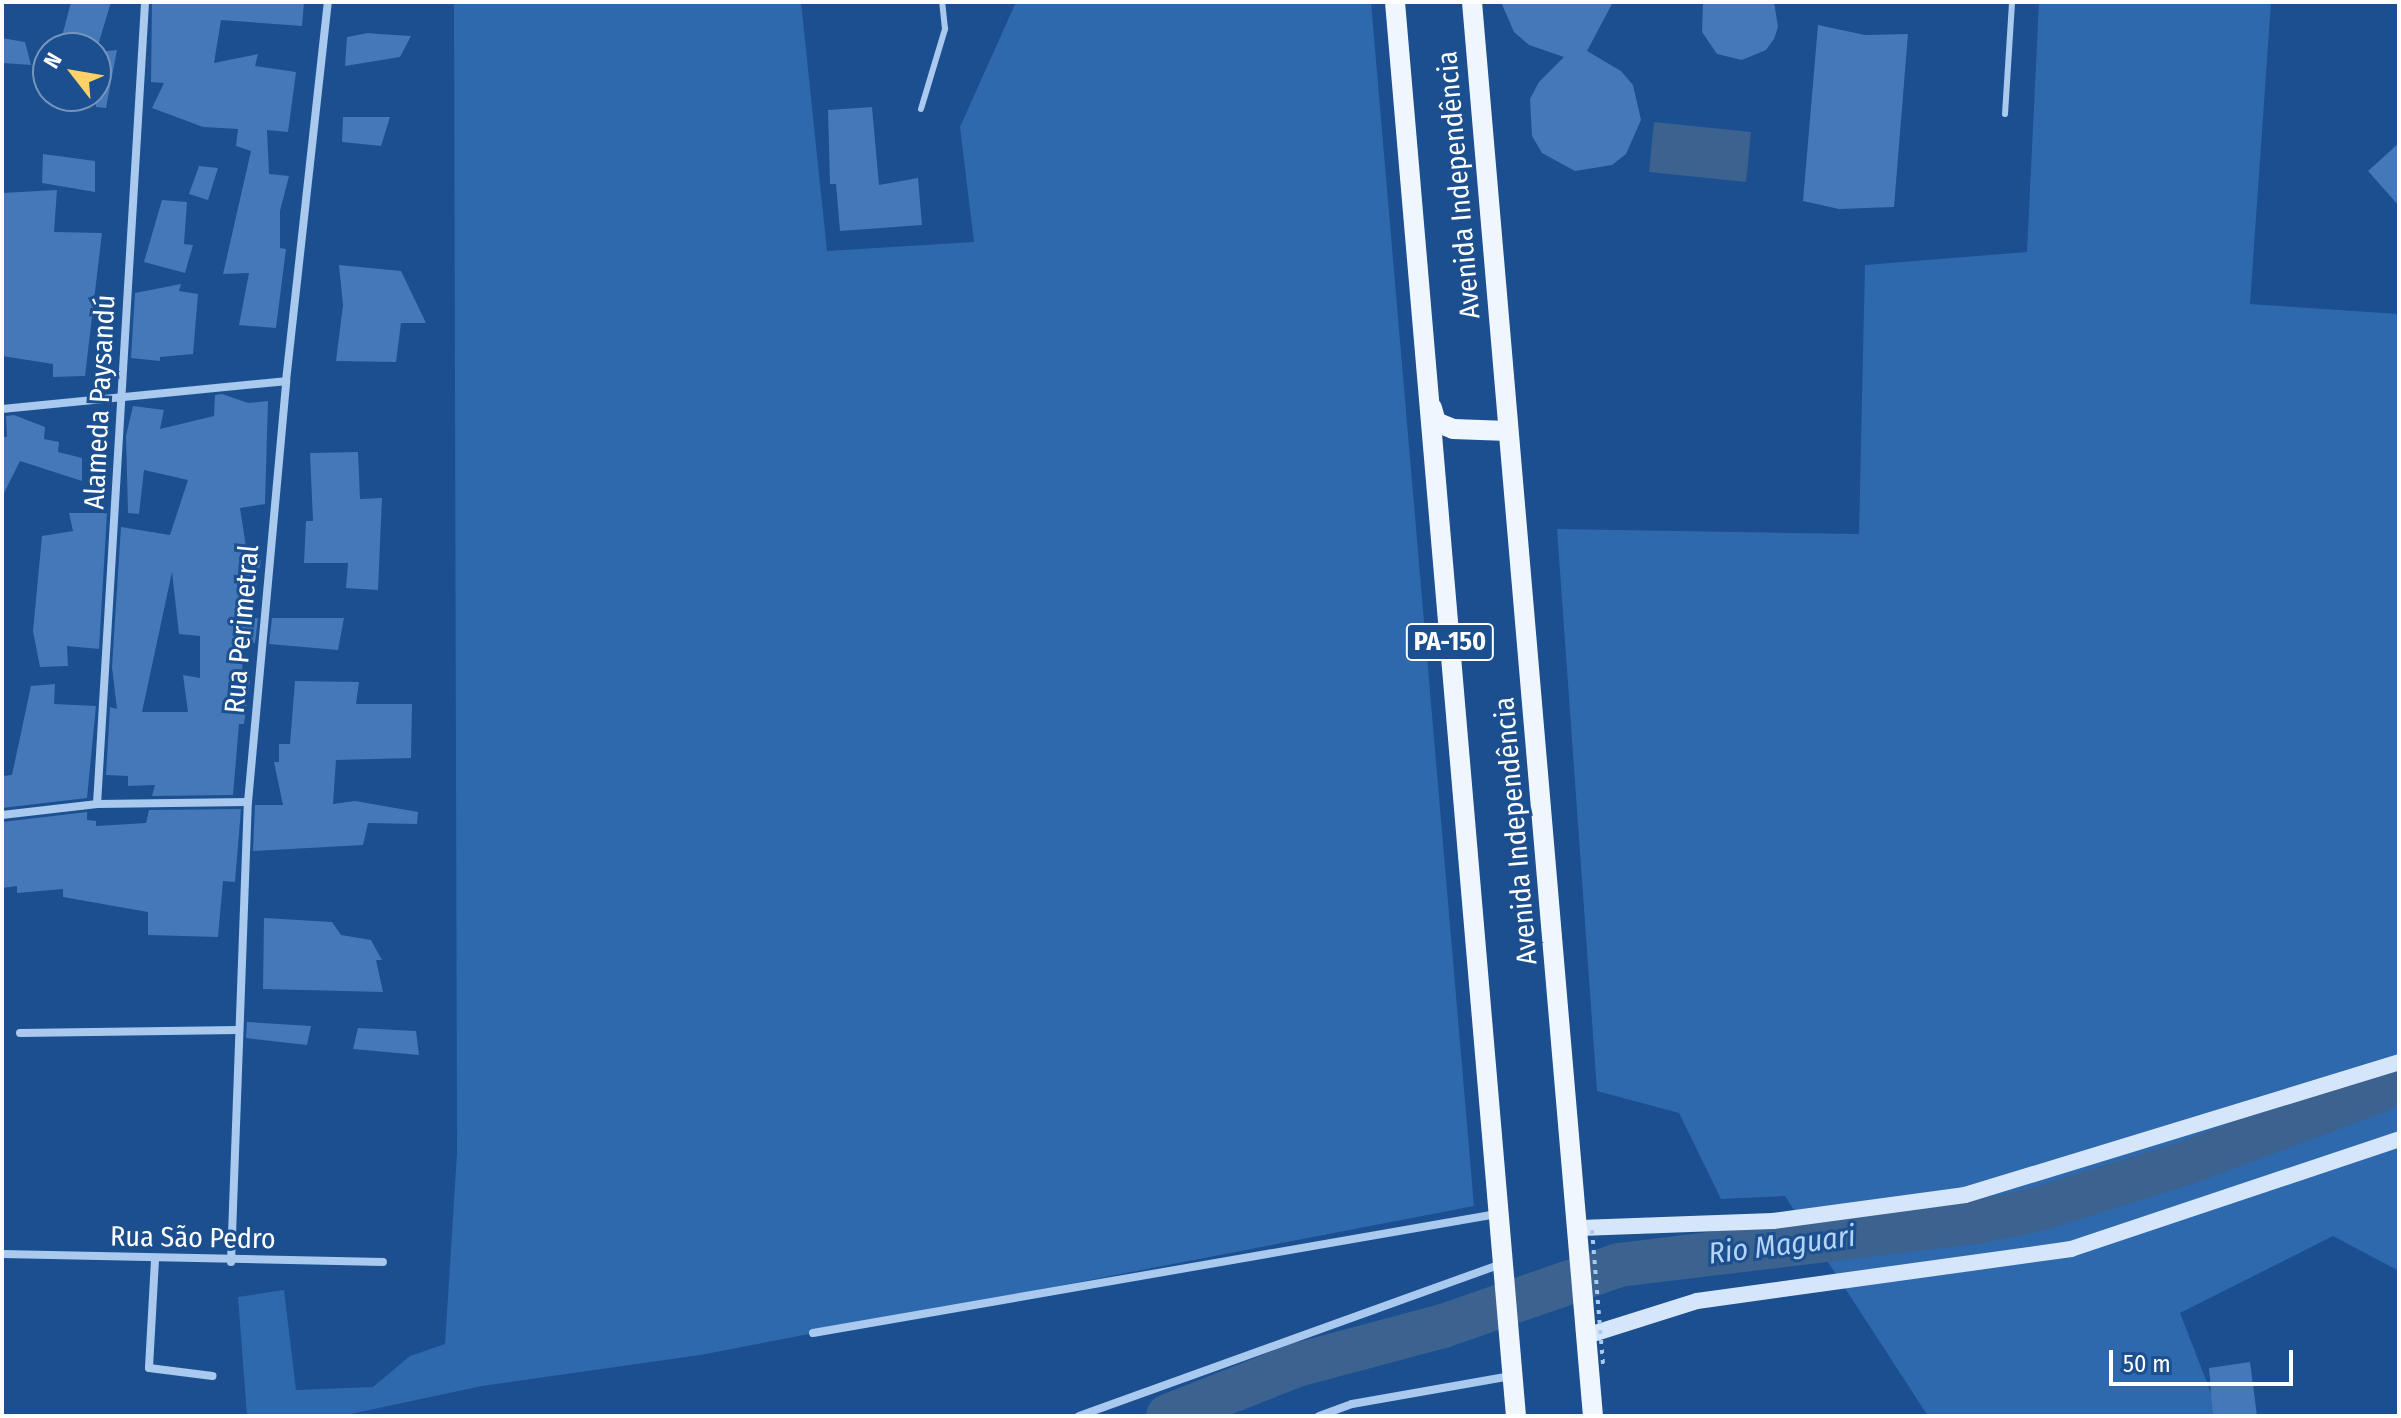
<!DOCTYPE html>
<meta charset="utf-8">
<style>
body{margin:0}
#map{position:relative;width:2401px;height:1418px;overflow:hidden;background:#1b4f8f;font-family:"Fira Sans Condensed",sans-serif}
div>[style]{position:absolute}
.green>*{inset:0;background:#2e69ad}
.water>*{inset:0;background:#3c6290}
.river>*{height:44px;margin:-22px;padding:0 22px;transform-origin:22px;border-radius:22px;background:#3c6290}
.building>*{inset:0;background:#4478b7}
.service>*{height:6px;margin:-3px;padding:0 3px;transform-origin:3px;border-radius:3px;background:#a9c9ee}
.minor>*{height:8px;margin:-4px;padding:0 4px;transform-origin:4px;border-radius:4px;background:#a9c9ee}
.secondary>*{height:16px;margin:-8px;padding:0 8px;transform-origin:8px;border-radius:8px;background:#d6e6fa}
.primary>*{height:20px;margin:-10px;padding:0 10px;transform-origin:10px;border-radius:10px;background:#f0f6ff}
.path-bridge>*{height:4px;margin-top:-2px;transform-origin:0;background:repeating-linear-gradient(90deg,#a9c9ee 0 4px,transparent 0 10px)}
span{translate:-50% -50%;white-space:nowrap;text-align:center;line-height:1.15;-webkit-text-stroke:6px #1b4f8f;paint-order:stroke}
.shield-label span{padding:2px 6px;background:#1b4f8f;border:2px solid;border-radius:6px;-webkit-text-stroke-width:0}
.shield-label{font-size:26px;color:#fff;font-weight:700}
.street-label{font-size:28px;color:#fff}
.water-label{font-size:30px;color:#b5d3f5;font-style:italic}
.frame{position:absolute;inset:0;border:4px solid #fff;pointer-events:none}
.north{position:absolute;left:32px;top:32px;width:80px;height:80px;box-sizing:border-box;background:#1b4f8f;border:2px solid #7695bc;border-radius:50%;rotate:301deg;font-size:22px;font-weight:700;line-height:32px;text-align:center;color:#fff}
.north::after{content:'';display:block;margin:auto;width:28px;height:36px;background:#ffd166;clip-path:polygon(50% 0,100% 100%,50% 72%,0 100%)}
.scale{position:absolute;left:2109px;top:1350px;width:184px;height:36px;box-sizing:border-box;border:4px solid #fff;border-top:0;padding-left:10px;font-size:24px;line-height:28px;white-space:nowrap;color:#fff;-webkit-text-stroke:6px #1b4f8f;paint-order:stroke}
</style>
<div id="map">
<div class="green">
<i style="clip-path:polygon(454px 2px,801px 2px,827px 251px,974px 242px,960px 127px,1016px 2px,1371px 2px,1474px 1206px,700px 1355px,482px 1386px,341px 1416px,247px 1416px,238px 1297px,284px 1290px,296px 1390px,373px 1387px,410px 1356px,445px 1344px,457px 1153px)"></i>
<i style="clip-path:polygon(2039px 2px,2271px 2px,2250px 304px,2399px 314px,2399px 1271px,2333px 1236px,2180px 1313px,2220px 1416px,1928px 1416px,1785px 1196px,1721px 1199px,1679px 1113px,1597px 1091px,1557px 529px,1859px 534px,1865px 265px,2027px 252px)"></i>
</div>
<div class="water">
<i style="clip-path:polygon(1654px 122px,1751px 132px,1746px 182px,1649px 172px)"></i>
</div>
<div class="river">
<i style="left:1168px;top:1416px;width:139px;rotate:-21.6deg"></i>
<i style="left:1297px;top:1365px;width:151px;rotate:-15deg"></i>
<i style="left:1443px;top:1326px;width:186px;rotate:-19.1deg"></i>
<i style="left:1619px;top:1265px;width:359px;rotate:-6.9deg"></i>
<i style="left:1975px;top:1222px;width:61px;rotate:-11.3deg"></i>
<i style="left:2035px;top:1210px;width:158px;rotate:-17.3deg"></i>
<i style="left:2186px;top:1163px;width:228px;rotate:-20.6deg"></i>
</div>
<div class="building">
<i style="clip-path:polygon(71px 2px,111px 2px,99px 42px,61px 40px)"></i>
<i style="clip-path:polygon(152px 2px,304px 2px,302px 26px,221px 20px,214px 63px,258px 54px,255px 66px,296px 72px,288px 132px,267px 130px,269px 174px,289px 176px,280px 211px,280px 248px,286px 249px,276px 328px,239px 325px,249px 273px,223px 274px,251px 151px,236px 146px,238px 129px,203px 127px,152px 108px,164px 83px,151px 82px)"></i>
<i style="clip-path:polygon(1501px 2px,1613px 2px,1587px 51px,1621px 71px,1633px 85px,1641px 120px,1626px 154px,1612px 165px,1575px 171px,1542px 153px,1532px 136px,1530px 99px,1539px 82px,1564px 57px,1529px 45px,1514px 32px)"></i>
<i style="clip-path:polygon(1703px 2px,1774px 2px,1778px 27px,1774px 39px,1766px 50px,1742px 60px,1717px 54px,1702px 32px)"></i>
<i style="clip-path:polygon(1818px 25px,1865px 35px,1908px 34px,1894px 207px,1839px 209px,1803px 201px)"></i>
<i style="clip-path:polygon(368px 33px,379px 34px,411px 36px,400px 57px,345px 66px,347px 37px)"></i>
<i style="clip-path:polygon(2px 38px,25px 42px,31px 65px,2px 63px)"></i>
<i style="clip-path:polygon(117px 50px,106px 108px,96px 107px,96px 52px)"></i>
<i style="clip-path:polygon(872px 107px,879px 185px,918px 178px,922px 225px,840px 231px,836px 184px,830px 184px,828px 110px)"></i>
<i style="clip-path:polygon(343px 117px,390px 117px,381px 146px,342px 142px)"></i>
<i style="clip-path:polygon(2399px 143px,2399px 206px,2368px 171px)"></i>
<i style="clip-path:polygon(43px 154px,95px 161px,95px 192px,42px 183px)"></i>
<i style="clip-path:polygon(199px 166px,218px 168px,208px 200px,189px 194px)"></i>
<i style="clip-path:polygon(57px 190px,54px 232px,102px 233px,85px 376px,53px 377px,53px 364px,2px 356px,2px 193px)"></i>
<i style="clip-path:polygon(162px 200px,187px 202px,184px 244px,193px 245px,185px 273px,144px 262px)"></i>
<i style="clip-path:polygon(339px 265px,401px 271px,426px 323px,401px 323px,396px 362px,336px 361px,343px 305px)"></i>
<i style="clip-path:polygon(181px 284px,179px 291px,198px 294px,193px 354px,160px 357px,160px 361px,131px 358px,135px 293px)"></i>
<i style="clip-path:polygon(evenodd,222px 394px,248px 403px,268px 401px,265px 504px,240px 508px,248px 560px,261px 560px,250px 618px,258px 618px,255px 643px,243px 642px,242px 680px,250px 680px,244px 724px,239px 724px,233px 795px,152px 796px,155px 785px,128px 786px,128px 776px,106px 775px,110px 707px,117px 709px,112px 667px,121px 527px,170px 535px,188px 480px,144px 470px,139px 514px,128px 513px,126px 436px,133px 406px,164px 410px,160px 429px,214px 416px,215px 395px,222px 394px,172px 572px,179px 634px,200px 636px,200px 678px,183px 675px,188px 712px,142px 712px,172px 572px)"></i>
<i style="clip-path:polygon(14px 415px,45px 427px,44px 439px,59px 442px,58px 452px,82px 458px,82px 481px,20px 461px,2px 497px,2px 437px,7px 437px,6px 416px)"></i>
<i style="clip-path:polygon(358px 452px,360px 499px,382px 498px,378px 590px,346px 588px,348px 563px,304px 563px,306px 521px,313px 521px,310px 453px)"></i>
<i style="clip-path:polygon(69px 513px,107px 513px,99px 649px,67px 646px,68px 666px,40px 667px,33px 631px,42px 536px,73px 531px)"></i>
<i style="clip-path:polygon(272px 618px,344px 618px,338px 650px,269px 644px)"></i>
<i style="clip-path:polygon(295px 681px,359px 682px,356px 704px,412px 704px,411px 758px,336px 760px,333px 804px,355px 801px,418px 812px,417px 824px,368px 823px,363px 845px,253px 851px,255px 805px,283px 805px,274px 762px,279px 762px,279px 744px,290px 744px)"></i>
<i style="clip-path:polygon(55px 684px,54px 704px,96px 706px,87px 798px,2px 808px,2px 776px,12px 775px,31px 686px)"></i>
<i style="clip-path:polygon(241px 809px,235px 882px,223px 881px,218px 937px,148px 935px,148px 912px,63px 897px,63px 889px,17px 893px,17px 886px,2px 888px,2px 822px,87px 812px,87px 820px,96px 821px,96px 826px,146px 823px,149px 810px)"></i>
<i style="clip-path:polygon(264px 918px,332px 922px,341px 935px,371px 940px,382px 960px,376px 960px,383px 992px,263px 989px)"></i>
<i style="clip-path:polygon(247px 1022px,311px 1026px,307px 1045px,246px 1038px)"></i>
<i style="clip-path:polygon(358px 1028px,416px 1031px,419px 1055px,353px 1049px)"></i>
<i style="clip-path:polygon(2250px 1362px,2257px 1416px,2213px 1416px,2209px 1368px)"></i>
</div>
<div class="service">
<i style="left:921px;top:109px;width:84px;rotate:-73.3deg"></i>
<i style="left:945px;top:29px;width:27px;rotate:-96deg"></i>
<i style="left:2005px;top:114px;width:112px;rotate:-86.4deg"></i>
</div>
<div class="minor">
<i style="left:2px;top:409px;width:285px;rotate:-5.6deg"></i>
<i style="left:97px;top:804px;width:803px;rotate:-86.57deg"></i>
<i style="left:2px;top:815px;width:96px;rotate:-6.6deg"></i>
<i style="left:97px;top:804px;width:151px;rotate:-0.8deg"></i>
<i style="left:20px;top:1033px;width:219px;rotate:-0.8deg"></i>
<i style="left:2px;top:1254px;width:381px;rotate:1.2deg"></i>
<i style="left:155px;top:1260px;width:108px;rotate:93.2deg"></i>
<i style="left:149px;top:1368px;width:64px;rotate:7.1deg"></i>
<i style="left:231px;top:1262px;width:460px;rotate:-87.9deg"></i>
<i style="left:248px;top:802px;width:423px;rotate:-84.8deg"></i>
<i style="left:286px;top:381px;width:381px;rotate:-83.7deg"></i>
<i style="left:813px;top:1333px;width:694px;rotate:-9.87deg"></i>
<i style="left:1079px;top:1416px;width:449px;rotate:-19.8deg"></i>
<i style="left:1319px;top:1416px;width:35px;rotate:-20deg"></i>
<i style="left:1352px;top:1404px;width:160px;rotate:-10deg"></i>
</div>
<div class="secondary">
<i style="left:1580px;top:1228px;width:193px;rotate:-2.1deg"></i>
<i style="left:1773px;top:1221px;width:194px;rotate:-7.7deg"></i>
<i style="left:1965px;top:1195px;width:454px;rotate:-17deg"></i>
<i style="left:1586px;top:1336px;width:116px;rotate:-17.5deg"></i>
<i style="left:1697px;top:1301px;width:378px;rotate:-7.9deg"></i>
<i style="left:2071px;top:1249px;width:346px;rotate:-18.5deg"></i>
</div>
<div class="primary">
<i style="left:1395px;top:2px;width:1419px;rotate:85.11deg"></i>
<i style="left:1472px;top:2px;width:1419px;rotate:85.11deg"></i>
<i style="left:1432px;top:408px;width:15px;rotate:74deg"></i>
<i style="left:1436px;top:422px;width:18px;rotate:22deg"></i>
<i style="left:1453px;top:429px;width:55px;rotate:2.1deg"></i>
</div>
<div class="path-bridge">
<i style="left:1592px;top:1230px;width:135px;rotate:85.3deg"></i>
</div>
<div class="shield-label">
<span style="left:1450px;top:642px">PA-150</span>
</div>
<div class="street-label">
<span style="left:1459px;top:185px;rotate:-95deg">Avenida Independência</span>
<span style="left:100px;top:402px;rotate:-87deg">Alameda Paysandú</span>
<span style="left:242px;top:629px;rotate:-85deg">Rua Perimetral</span>
<span style="left:1516px;top:831px;rotate:-95deg">Avenida Independência</span>
<span style="left:193px;top:1238px;rotate:1deg">Rua São Pedro</span>
</div>
<div class="water-label">
<span style="left:1782px;top:1245px;rotate:-7deg">Rio Maguari</span>
</div>
<div class="frame"></div>
<div class="north">N</div>
<div class="scale">50 m</div>
</div>
